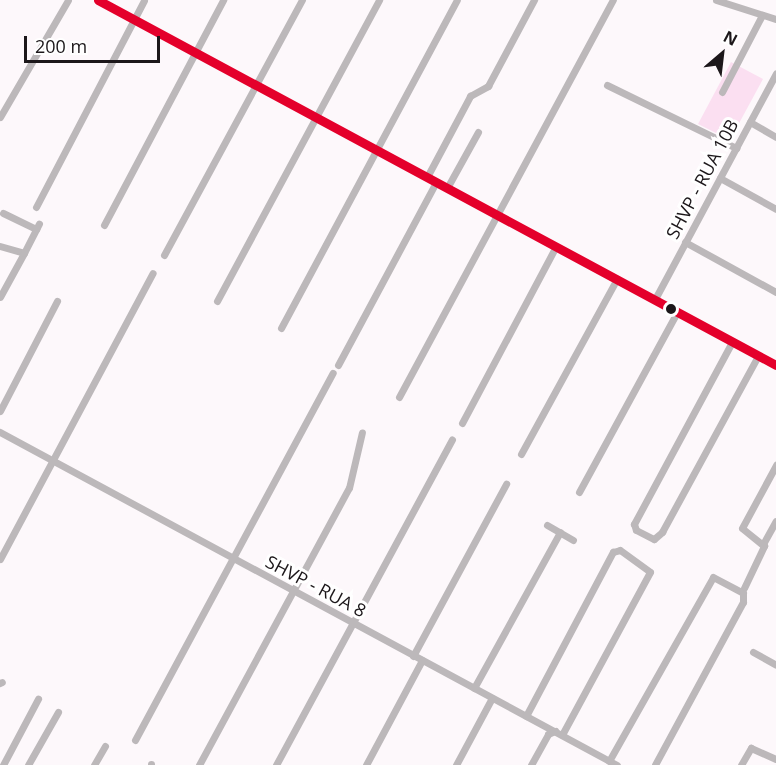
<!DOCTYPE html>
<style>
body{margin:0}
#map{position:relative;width:776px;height:765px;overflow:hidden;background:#fdf8fb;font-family:"Open Sans",sans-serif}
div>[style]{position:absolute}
.green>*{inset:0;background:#fbdff1}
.minor>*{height:7px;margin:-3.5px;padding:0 3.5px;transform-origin:3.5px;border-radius:3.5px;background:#bcb8ba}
.bus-1>*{height:9px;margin:-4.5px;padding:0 4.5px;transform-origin:4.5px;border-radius:4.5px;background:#e4002b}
.dots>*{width:16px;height:16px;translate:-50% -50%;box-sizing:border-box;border:3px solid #fff;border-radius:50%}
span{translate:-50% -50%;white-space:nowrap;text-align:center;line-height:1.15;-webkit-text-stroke:6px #fff;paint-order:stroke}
.street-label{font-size:18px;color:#1c171a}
.north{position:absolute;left:692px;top:24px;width:60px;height:60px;-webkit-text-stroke:4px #fff;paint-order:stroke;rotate:28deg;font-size:16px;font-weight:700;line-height:24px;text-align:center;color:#1c171a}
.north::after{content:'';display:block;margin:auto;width:21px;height:27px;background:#1c171a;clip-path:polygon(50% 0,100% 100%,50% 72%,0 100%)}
.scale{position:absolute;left:24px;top:36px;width:136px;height:27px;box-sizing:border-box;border:3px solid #1c171a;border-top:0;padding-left:8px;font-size:18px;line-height:21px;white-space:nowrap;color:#1c171a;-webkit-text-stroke:4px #fff;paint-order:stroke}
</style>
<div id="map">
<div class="green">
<i style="clip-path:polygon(731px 62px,763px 79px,730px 140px,698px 124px)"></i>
</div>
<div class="minor">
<i style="left:98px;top:0;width:770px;rotate:28.3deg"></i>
<i style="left:716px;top:0;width:63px;rotate:17.6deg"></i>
<i style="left:607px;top:85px;width:144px;rotate:26deg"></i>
<i style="left:722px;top:92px;width:87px;rotate:-62.5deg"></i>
<i style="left:0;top:117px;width:135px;rotate:-59.8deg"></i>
<i style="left:750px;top:122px;width:30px;rotate:30deg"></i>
<i style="left:427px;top:177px;width:92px;rotate:-62deg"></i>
<i style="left:470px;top:96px;width:21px;rotate:-29deg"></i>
<i style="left:488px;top:86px;width:98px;rotate:-61.9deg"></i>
<i style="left:720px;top:178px;width:64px;rotate:29deg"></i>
<i style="left:447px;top:188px;width:64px;rotate:-61deg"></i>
<i style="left:36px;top:207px;width:233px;rotate:-62.4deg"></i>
<i style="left:3px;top:213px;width:37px;rotate:26deg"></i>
<i style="left:104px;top:225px;width:255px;rotate:-62.1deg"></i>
<i style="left:685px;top:242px;width:104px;rotate:28.8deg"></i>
<i style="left:0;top:246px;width:25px;rotate:16deg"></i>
<i style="left:24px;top:253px;width:50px;rotate:118.6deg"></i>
<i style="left:24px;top:253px;width:33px;rotate:-63deg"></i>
<i style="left:164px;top:255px;width:290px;rotate:-61.6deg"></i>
<i style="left:655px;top:299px;width:256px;rotate:-61.8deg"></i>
<i style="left:217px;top:301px;width:342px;rotate:-61.7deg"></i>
<i style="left:281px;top:328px;width:372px;rotate:-61.8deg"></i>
<i style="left:732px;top:342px;width:207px;rotate:118.3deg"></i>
<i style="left:634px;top:524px;width:6px;rotate:72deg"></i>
<i style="left:636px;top:530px;width:20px;rotate:27deg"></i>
<i style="left:654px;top:539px;width:11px;rotate:-41deg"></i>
<i style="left:662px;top:532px;width:200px;rotate:-61.4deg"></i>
<i style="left:338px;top:365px;width:208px;rotate:-61.8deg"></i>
<i style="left:399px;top:397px;width:451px;rotate:-61.7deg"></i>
<i style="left:0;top:411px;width:124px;rotate:-62.6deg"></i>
<i style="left:462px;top:423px;width:200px;rotate:-62deg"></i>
<i style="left:0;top:432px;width:701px;rotate:28.36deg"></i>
<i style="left:521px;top:454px;width:200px;rotate:-61.3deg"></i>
<i style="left:579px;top:492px;width:205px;rotate:-61.4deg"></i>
<i style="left:547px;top:525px;width:30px;rotate:30deg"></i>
<i style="left:763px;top:544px;width:26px;rotate:-61deg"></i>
<i style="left:0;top:559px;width:324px;rotate:-61.9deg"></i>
<i style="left:744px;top:588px;width:47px;rotate:-64.5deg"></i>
<i style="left:764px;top:546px;width:28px;rotate:-141deg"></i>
<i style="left:742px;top:528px;width:72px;rotate:-61.6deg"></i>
<i style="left:753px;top:652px;width:26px;rotate:29deg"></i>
<i style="left:413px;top:656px;width:196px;rotate:-61.6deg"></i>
<i style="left:0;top:683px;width:2px;rotate:-27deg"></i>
<i style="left:474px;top:688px;width:178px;rotate:-61.1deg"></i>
<i style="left:526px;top:716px;width:186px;rotate:-62.1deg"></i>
<i style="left:613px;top:552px;width:7px;rotate:-16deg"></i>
<i style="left:620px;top:550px;width:37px;rotate:36deg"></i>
<i style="left:650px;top:572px;width:185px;rotate:118.4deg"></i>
<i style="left:135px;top:740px;width:417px;rotate:-61.7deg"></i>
<i style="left:609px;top:761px;width:211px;rotate:-60.5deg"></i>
<i style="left:713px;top:577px;width:34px;rotate:28deg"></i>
<i style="left:743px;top:593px;width:9px;rotate:90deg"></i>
<i style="left:743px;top:602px;width:185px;rotate:118.4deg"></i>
<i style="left:3px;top:765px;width:75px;rotate:-62.1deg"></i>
<i style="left:28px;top:765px;width:61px;rotate:-60.5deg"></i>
<i style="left:94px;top:765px;width:22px;rotate:-60deg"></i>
<i style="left:151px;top:765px;width:1px;rotate:-90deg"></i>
<i style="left:199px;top:765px;width:315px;rotate:-61.6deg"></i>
<i style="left:349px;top:488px;width:57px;rotate:-76.9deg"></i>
<i style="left:276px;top:765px;width:370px;rotate:-61.6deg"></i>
<i style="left:366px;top:765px;width:119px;rotate:-61.9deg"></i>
<i style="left:456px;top:765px;width:76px;rotate:-61.8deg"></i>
<i style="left:531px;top:765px;width:35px;rotate:-61deg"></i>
<i style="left:548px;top:734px;width:8px;rotate:-23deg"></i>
<i style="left:741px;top:765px;width:20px;rotate:-60deg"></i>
<i style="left:751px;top:748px;width:27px;rotate:24deg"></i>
</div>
<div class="bus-1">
<i style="left:98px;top:0;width:770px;rotate:28.3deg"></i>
</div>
<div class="dots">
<i style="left:671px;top:309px;background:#1c171a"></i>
</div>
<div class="street-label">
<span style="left:702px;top:179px;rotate:-62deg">SHVP - RUA 10B</span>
<span style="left:316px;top:586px;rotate:28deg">SHVP - RUA 8</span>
</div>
<div class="north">N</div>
<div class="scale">200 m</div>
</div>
